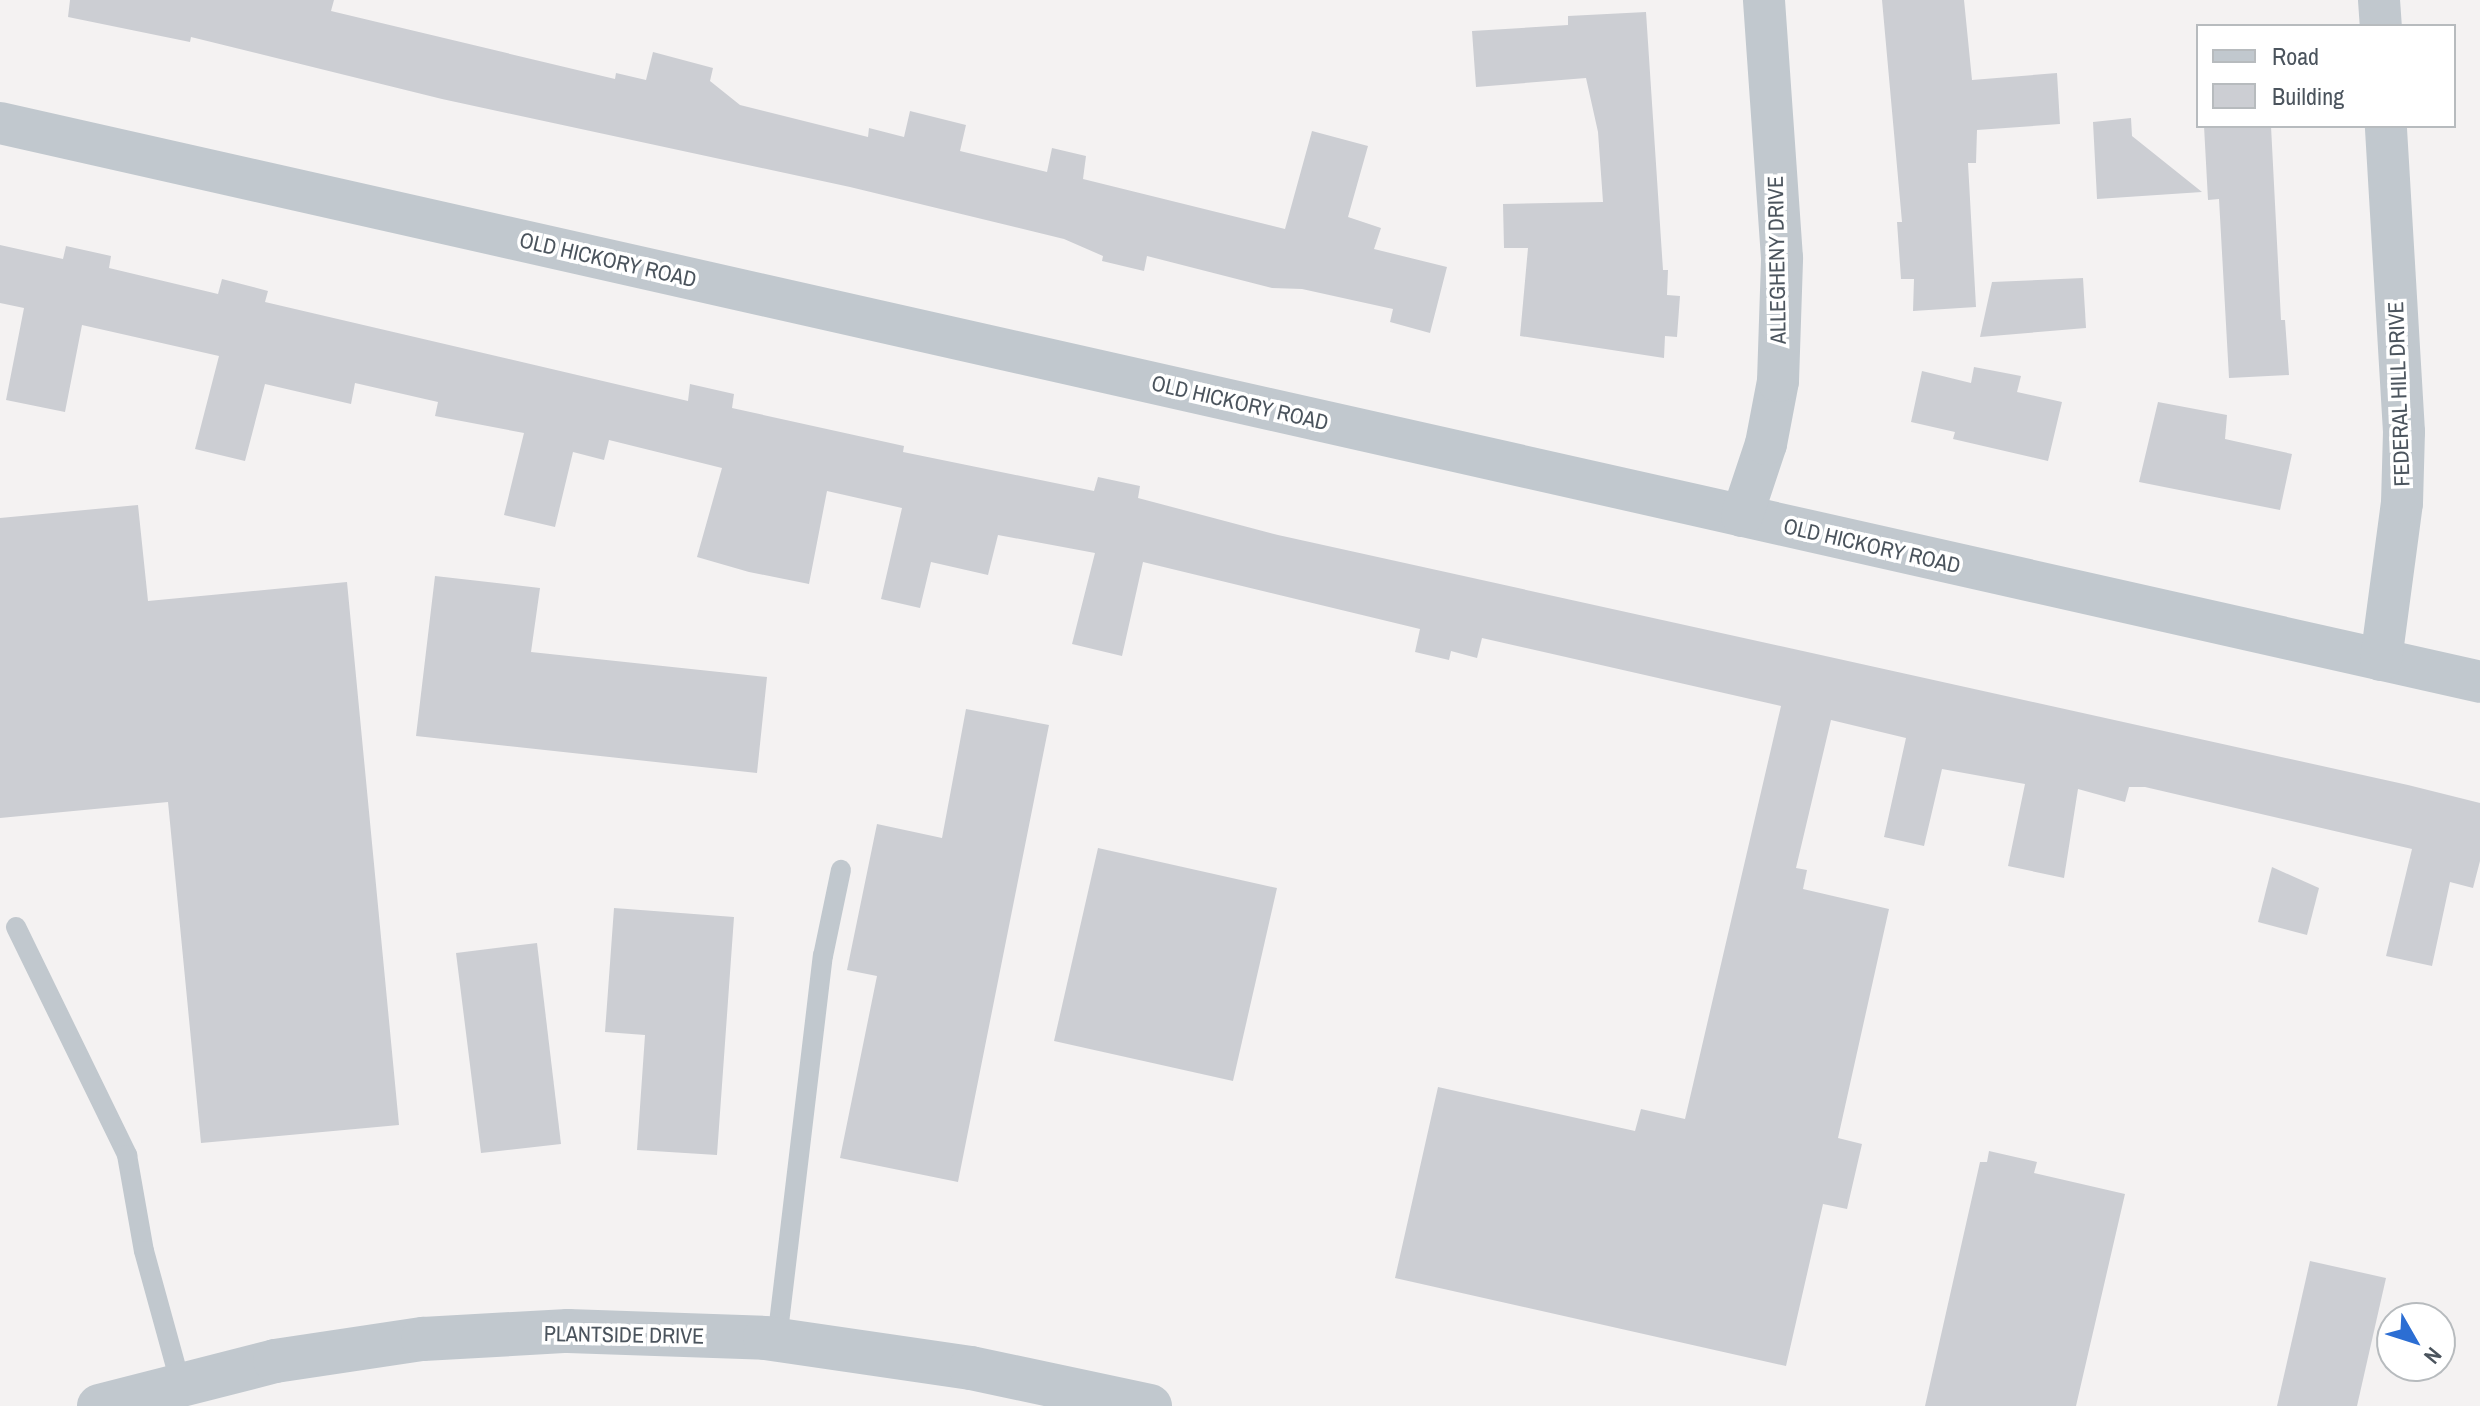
<!DOCTYPE html>
<style>
body{margin:0}
#map{position:relative;width:2480px;height:1406px;overflow:hidden;background:#f4f2f2;font-family:"Archivo Narrow",sans-serif}
div>[style]{position:absolute}
.building>*{inset:0;background:#ccced3}
.service>*{height:20px;margin:-10px;padding:0 10px;transform-origin:10px;border-radius:10px;background:#c1c8ce}
.minor>*{height:42px;margin:-21px;padding:0 21px;transform-origin:21px;border-radius:21px;background:#c1c8ce}
.tertiary>*{height:44px;margin:-22px;padding:0 22px;transform-origin:22px;border-radius:22px;background:#c1c8ce}
span{translate:-50% -50%;white-space:nowrap;text-align:center;line-height:1.15;-webkit-text-stroke:7px #fff;paint-order:stroke}
.street-label{font-size:22px;color:#4b545d}
.legend{position:absolute;left:2196px;top:24px;width:260px;height:104px;box-sizing:border-box;background:#fff;border:2px solid #b7bbbe;margin:0;padding:10px 14px;list-style:none;font-size:24px;color:#4b545d}
.legend li{display:flex;align-items:center;gap:16px;height:40px}
.legend b{width:40px;border:2px solid #b7bbbe}
.north{position:absolute;left:2376px;top:1302px;width:80px;height:80px;box-sizing:border-box;background:#fff;border:2px solid #b7bbbe;border-radius:50%;rotate:129deg;font-size:22px;font-weight:700;line-height:32px;text-align:center;color:#4b545d}
.north::after{content:'';display:block;margin:auto;width:28px;height:36px;background:#2c6ed3;clip-path:polygon(50% 0,100% 100%,50% 72%,0 100%)}
</style>
<div id="map">
<div class="building">
<i style="clip-path:polygon(70px 0,334px 0,331px 11px,615px 79px,616px 73px,646px 80px,653px 52px,713px 68px,710px 81px,740px 105px,868px 137px,869px 128px,904px 137px,910px 111px,966px 125px,960px 151px,1047px 172px,1052px 148px,1086px 156px,1083px 179px,1285px 229px,1312px 131px,1368px 146px,1348px 217px,1381px 228px,1374px 249px,1447px 267px,1430px 333px,1390px 322px,1393px 309px,1361px 302px,1302px 289px,1272px 288px,1147px 256px,1144px 271px,1102px 261px,1103px 256px,1064px 239px,850px 187px,442px 99px,191px 37px,190px 42px,68px 17px)"></i>
<i style="clip-path:polygon(1882px 0,1964px 0,1972px 80px,2057px 73px,2060px 124px,1977px 130px,1976px 163px,1968px 163px,1976px 307px,1913px 311px,1914px 279px,1901px 279px,1897px 222px,1902px 222px)"></i>
<i style="clip-path:polygon(1646px 12px,1663px 270px,1668px 270px,1667px 295px,1680px 296px,1677px 337px,1665px 336px,1664px 358px,1520px 336px,1528px 248px,1504px 248px,1503px 204px,1603px 202px,1598px 132px,1586px 78px,1476px 87px,1472px 31px,1568px 25px,1568px 16px)"></i>
<i style="clip-path:polygon(2131px 118px,2132px 136px,2202px 192px,2097px 199px,2093px 122px)"></i>
<i style="clip-path:polygon(2204px 126px,2271px 126px,2281px 320px,2285px 320px,2289px 375px,2229px 378px,2219px 199px,2208px 200px)"></i>
<i style="clip-path:polygon(0 245px,63px 259px,66px 246px,111px 256px,109px 268px,218px 294px,222px 279px,268px 291px,265px 302px,688px 401px,690px 384px,734px 394px,732px 408px,904px 446px,903px 452px,1094px 491px,1098px 477px,1140px 486px,1138px 498px,1278px 535px,2408px 785px,2480px 803px,2480px 861px,2473px 888px,2450px 882px,2432px 966px,2386px 956px,2412px 849px,2145px 787px,2129px 787px,2125px 802px,2078px 789px,2064px 878px,2008px 866px,2025px 784px,1942px 769px,1924px 846px,1884px 837px,1906px 738px,1831px 720px,1796px 868px,1807px 870px,1803px 889px,1889px 909px,1838px 1138px,1862px 1144px,1847px 1209px,1823px 1204px,1786px 1366px,1395px 1278px,1438px 1087px,1635px 1131px,1641px 1109px,1685px 1119px,1781px 706px,1482px 638px,1477px 658px,1451px 651px,1449px 660px,1415px 652px,1420px 629px,1143px 562px,1122px 656px,1072px 644px,1095px 553px,998px 535px,988px 575px,931px 562px,920px 608px,881px 599px,902px 508px,827px 491px,809px 584px,749px 572px,697px 557px,722px 468px,609px 440px,604px 460px,573px 452px,555px 527px,504px 515px,524px 433px,435px 416px,438px 402px,355px 383px,351px 404px,265px 384px,245px 461px,195px 449px,219px 356px,82px 325px,65px 412px,6px 400px,24px 308px,0 303px)"></i>
<i style="clip-path:polygon(2083px 278px,2086px 328px,1980px 337px,1992px 282px)"></i>
<i style="clip-path:polygon(1974px 367px,2021px 376px,2017px 392px,2062px 402px,2048px 461px,1953px 439px,1955px 432px,1911px 422px,1922px 371px,1971px 383px)"></i>
<i style="clip-path:polygon(2158px 402px,2227px 415px,2225px 439px,2292px 454px,2280px 510px,2139px 482px)"></i>
<i style="clip-path:polygon(138px 505px,148px 601px,347px 582px,399px 1125px,201px 1143px,168px 802px,0 818px,0 518px)"></i>
<i style="clip-path:polygon(435px 576px,540px 588px,531px 652px,767px 677px,757px 773px,416px 736px)"></i>
<i style="clip-path:polygon(966px 709px,1049px 725px,958px 1182px,840px 1158px,877px 976px,847px 970px,877px 824px,942px 838px)"></i>
<i style="clip-path:polygon(1098px 848px,1277px 888px,1233px 1081px,1054px 1041px)"></i>
<i style="clip-path:polygon(2272px 867px,2319px 888px,2307px 935px,2258px 922px)"></i>
<i style="clip-path:polygon(614px 908px,734px 917px,717px 1155px,637px 1150px,645px 1035px,605px 1032px)"></i>
<i style="clip-path:polygon(537px 943px,561px 1144px,481px 1153px,456px 953px)"></i>
<i style="clip-path:polygon(1989px 1151px,2037px 1162px,2034px 1173px,2125px 1194px,2076px 1406px,1925px 1406px,1980px 1162px,1987px 1162px)"></i>
<i style="clip-path:polygon(2310px 1261px,2386px 1278px,2357px 1406px,2277px 1406px)"></i>
</div>
<div class="service">
<i style="left:16px;top:927px;width:254px;rotate:64deg"></i>
<i style="left:127px;top:1155px;width:97px;rotate:80deg"></i>
<i style="left:144px;top:1251px;width:136px;rotate:74.6deg"></i>
<i style="left:777px;top:1340px;width:387px;rotate:-83.2deg"></i>
<i style="left:823px;top:956px;width:88px;rotate:-78.2deg"></i>
</div>
<div class="minor">
<i style="left:2379px;top:0;width:26px;rotate:86deg"></i>
<i style="left:0;top:123px;width:2542px;rotate:12.7deg"></i>
<i style="left:1742px;top:516px;width:76px;rotate:-71.6deg"></i>
<i style="left:1766px;top:444px;width:64px;rotate:-79.2deg"></i>
<i style="left:1778px;top:381px;width:123px;rotate:-88.1deg"></i>
<i style="left:1782px;top:258px;width:259px;rotate:-94deg"></i>
<i style="left:2381px;top:660px;width:158px;rotate:-82.4deg"></i>
<i style="left:2402px;top:503px;width:71px;rotate:-88.4deg"></i>
<i style="left:2404px;top:432px;width:307px;rotate:-93.4deg"></i>
</div>
<div class="tertiary">
<i style="left:99px;top:1406px;width:182px;rotate:-14.3deg"></i>
<i style="left:275px;top:1361px;width:150px;rotate:-8.5deg"></i>
<i style="left:423px;top:1339px;width:145px;rotate:-3.2deg"></i>
<i style="left:568px;top:1331px;width:197px;rotate:2deg"></i>
<i style="left:765px;top:1338px;width:208px;rotate:8.3deg"></i>
<i style="left:971px;top:1368px;width:183px;rotate:12deg"></i>
</div>
<div class="street-label">
<span style="left:608px;top:260px;rotate:13deg">OLD HICKORY ROAD</span>
<span style="left:1777px;top:260px;rotate:-91deg">ALLEGHENY DRIVE</span>
<span style="left:2399px;top:394px;rotate:-92deg">FEDERAL HILL DRIVE</span>
<span style="left:1240px;top:403px;rotate:13deg">OLD HICKORY ROAD</span>
<span style="left:1872px;top:546px;rotate:13deg">OLD HICKORY ROAD</span>
<span style="left:624px;top:1335px;rotate:1deg">PLANTSIDE DRIVE</span>
</div>
<ul class="legend">
<li><b style="height:10px;background:#c1c8ce"></b>Road</li>
<li><b style="height:22px;background:#ccced3"></b>Building</li>
</ul>
<div class="north">N</div>
</div>
